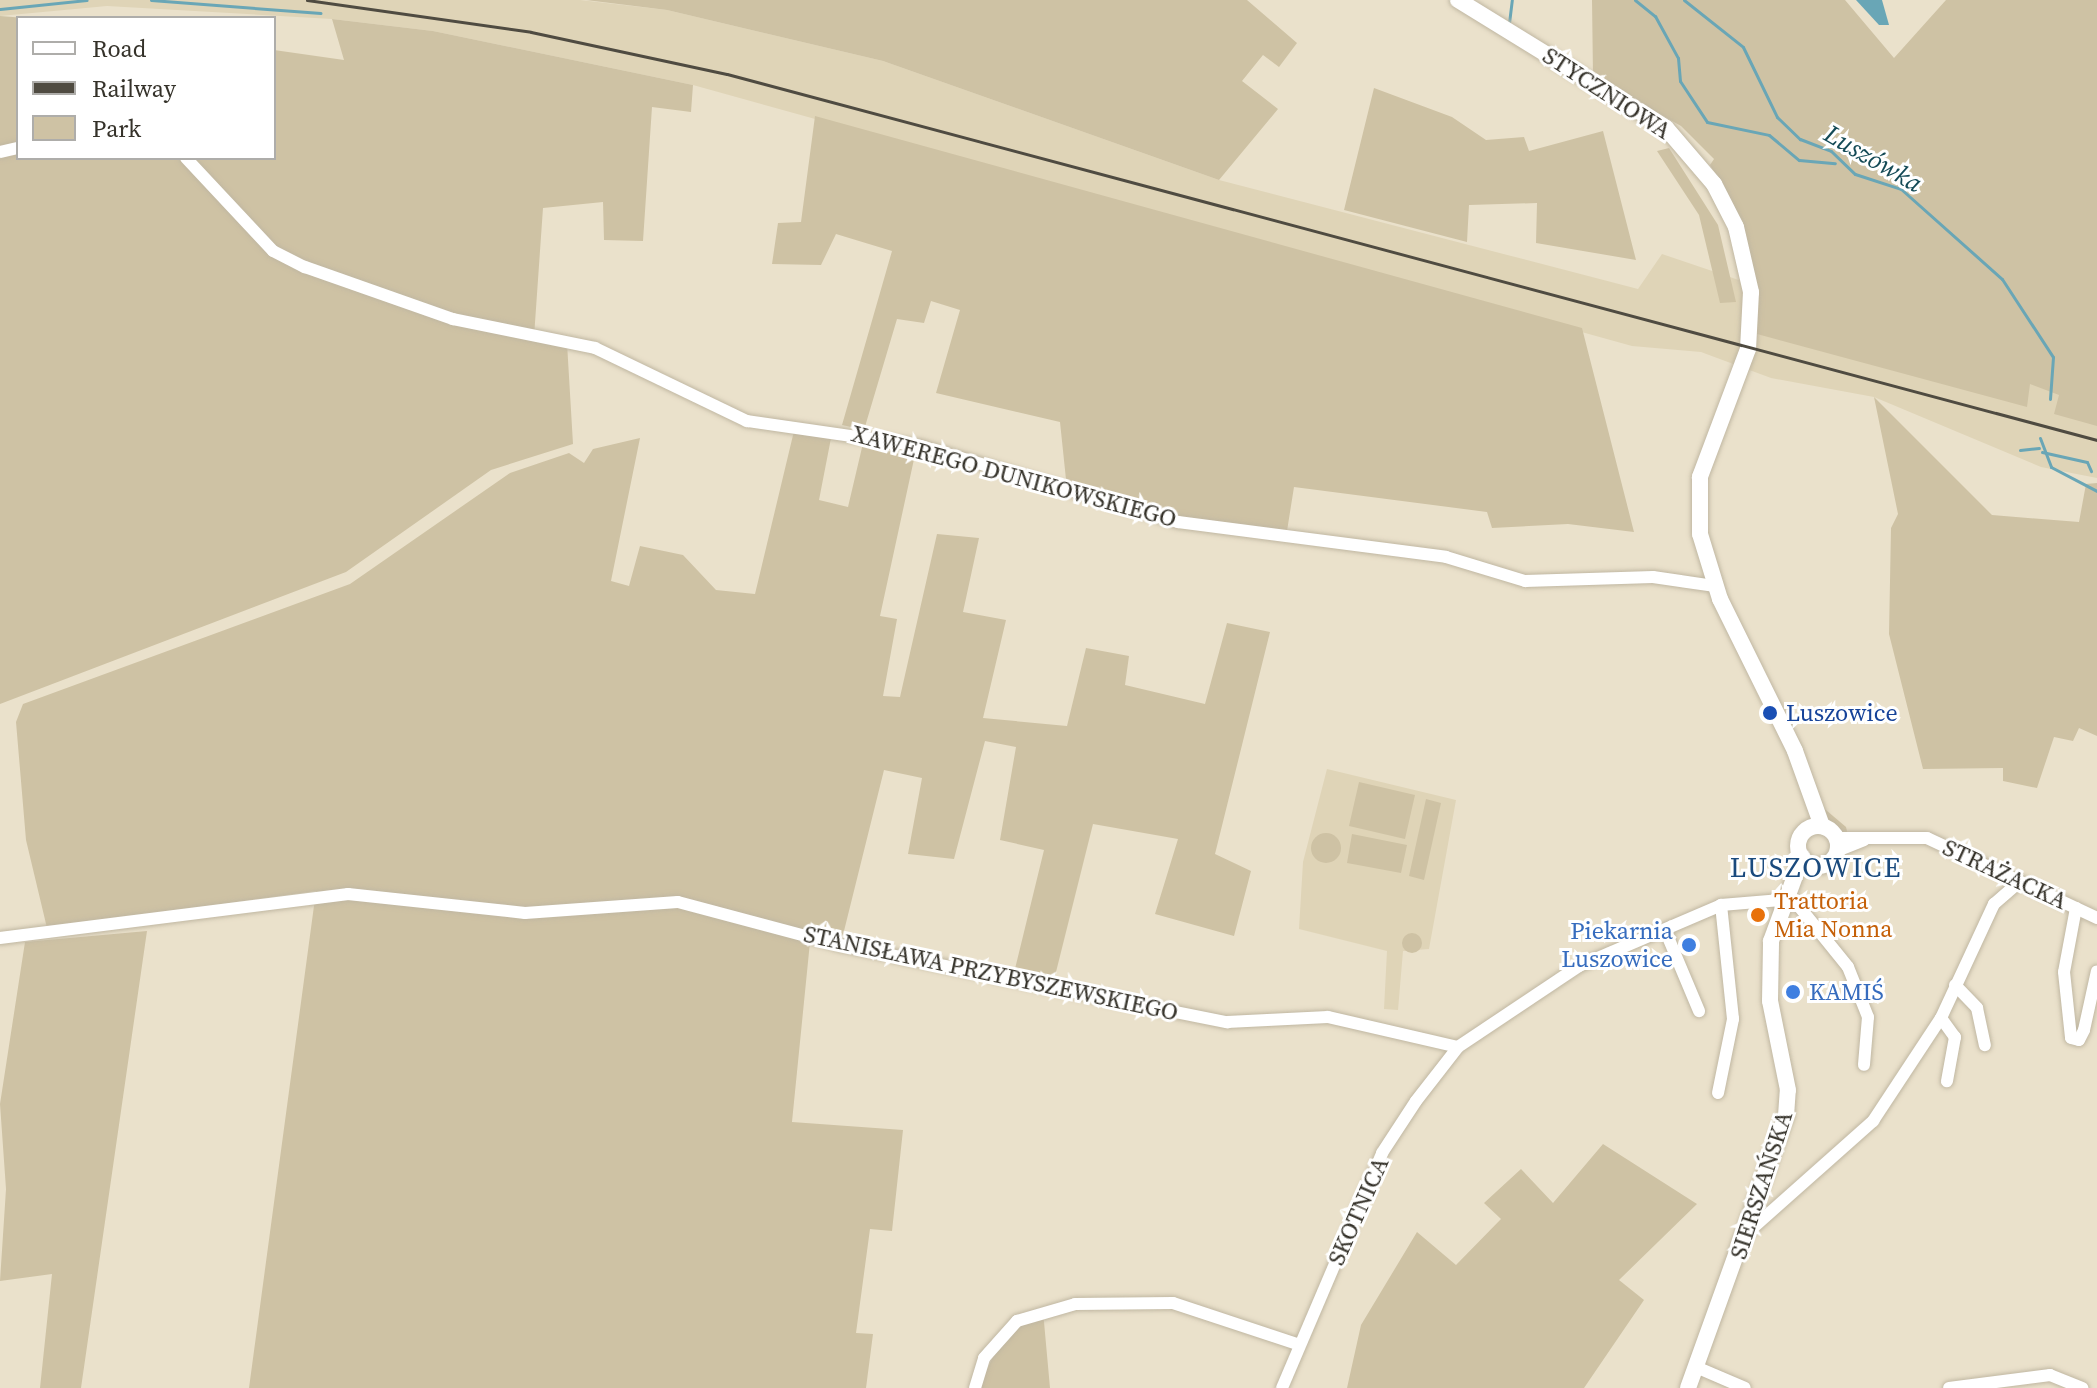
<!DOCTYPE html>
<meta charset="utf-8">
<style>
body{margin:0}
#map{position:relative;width:2097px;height:1388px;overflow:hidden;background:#eae1cb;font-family:"Source Serif 4",serif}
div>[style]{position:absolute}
.built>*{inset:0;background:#dfd4b7}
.green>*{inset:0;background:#cec2a4}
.round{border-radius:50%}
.water>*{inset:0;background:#69a6b6}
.stream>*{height:3px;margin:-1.5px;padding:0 1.5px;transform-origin:1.5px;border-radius:1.5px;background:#69a6b6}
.roads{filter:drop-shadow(0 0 2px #c0b7a2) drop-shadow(0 0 2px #c0b7a2)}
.minor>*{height:12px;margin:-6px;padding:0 6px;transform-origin:6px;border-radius:6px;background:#fff}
.tertiary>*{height:16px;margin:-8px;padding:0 8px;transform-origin:8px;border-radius:8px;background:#fff}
.tertiary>.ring{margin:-8px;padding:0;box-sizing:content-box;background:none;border:16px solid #fff;border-radius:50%}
.rail>*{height:3px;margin:-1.5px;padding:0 1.5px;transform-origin:1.5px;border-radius:1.5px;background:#4f4b41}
.dots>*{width:22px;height:22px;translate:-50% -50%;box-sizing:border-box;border:4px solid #fff;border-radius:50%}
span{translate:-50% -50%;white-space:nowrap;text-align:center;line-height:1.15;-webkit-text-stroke:6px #fff;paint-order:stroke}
.street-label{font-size:24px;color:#35322a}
.transit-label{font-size:24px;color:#164399}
.left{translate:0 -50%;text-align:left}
.food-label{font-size:24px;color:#c56008}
.shop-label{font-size:24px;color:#366cbe}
.right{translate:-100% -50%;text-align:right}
.water-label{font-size:26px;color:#144a56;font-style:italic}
.quarter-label{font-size:28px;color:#1a4a7d;letter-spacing:2px}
.legend{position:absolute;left:16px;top:16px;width:260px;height:144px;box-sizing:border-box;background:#fff;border:2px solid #aeadaa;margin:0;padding:10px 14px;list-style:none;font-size:24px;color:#35322a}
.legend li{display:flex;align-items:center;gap:16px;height:40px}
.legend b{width:40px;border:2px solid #aeadaa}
</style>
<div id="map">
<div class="built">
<i style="clip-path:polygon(0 0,580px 0,667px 10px,883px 61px,1219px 180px,1638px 289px,1662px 254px,2097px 401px,2097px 478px,2041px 467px,1874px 397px,1771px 378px,1701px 352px,1632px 346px,693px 85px,433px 31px,332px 19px,107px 6px,0 16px)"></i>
<i style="clip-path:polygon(1327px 769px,1456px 800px,1429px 949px,1403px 951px,1398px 1010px,1384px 1009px,1387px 951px,1299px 929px,1303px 862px)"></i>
</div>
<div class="green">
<i style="clip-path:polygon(586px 0,1247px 0,1297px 43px,1279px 67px,1263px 55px,1242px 81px,1278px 109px,1219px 180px,883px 61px,667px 10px)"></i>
<i style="clip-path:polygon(1592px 0,1845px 0,1894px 58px,1946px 0,2097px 0,2097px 426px,2054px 414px,2059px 395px,2030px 384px,2027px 407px,1757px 334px,1757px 296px,1731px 201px,1710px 165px,1714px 159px,1681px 126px,1593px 76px)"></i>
<i style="clip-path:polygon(0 16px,25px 18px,18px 18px,18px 158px,274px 158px,274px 50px,344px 60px,332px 19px,433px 31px,693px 85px,691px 112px,652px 107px,643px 241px,604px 240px,603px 202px,543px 208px,534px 337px,567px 343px,573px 444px,491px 470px,346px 572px,0 704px)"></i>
<i style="clip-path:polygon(1374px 88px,1452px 117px,1486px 140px,1524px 137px,1529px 151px,1603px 131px,1636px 260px,1536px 243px,1537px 203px,1469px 205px,1467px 242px,1344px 210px)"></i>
<i style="clip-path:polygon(815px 116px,1582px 328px,1634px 532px,1568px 524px,1492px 528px,1487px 512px,1294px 487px,1287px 531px,1183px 518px,1067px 489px,1060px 422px,936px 393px,960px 310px,931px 301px,924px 323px,897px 319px,864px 430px,842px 425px,892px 251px,836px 234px,821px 265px,772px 264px,778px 223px,801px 222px)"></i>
<i style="clip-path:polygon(1669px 148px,1718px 225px,1736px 302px,1720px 303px,1699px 215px,1657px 151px)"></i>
<i style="clip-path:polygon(1874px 397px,1992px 515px,2079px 522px,2086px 484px,2097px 483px,2097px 736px,2079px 728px,2073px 741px,2054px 737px,2037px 788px,2003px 781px,2003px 768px,1923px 769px,1889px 634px,1891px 528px,1898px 514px)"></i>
<i style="clip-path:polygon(794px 431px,832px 433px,819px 500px,848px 507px,864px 439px,916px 450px,880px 616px,897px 619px,883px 696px,900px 697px,937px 534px,979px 538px,963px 612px,1006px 620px,983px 718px,1067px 726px,1086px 648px,1129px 656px,1125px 685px,1205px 704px,1227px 623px,1270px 632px,1215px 854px,1251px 871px,1234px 936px,1155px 914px,1178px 839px,1093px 824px,1054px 980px,1014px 973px,1044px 850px,1000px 840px,1016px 747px,985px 741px,954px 859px,908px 854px,922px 778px,884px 770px,842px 939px,811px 932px,792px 1122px,903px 1130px,892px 1231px,870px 1229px,856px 1333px,873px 1334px,866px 1388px,249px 1388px,316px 891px,47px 928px,26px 840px,16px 722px,23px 704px,350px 584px,510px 473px,569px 453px,584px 463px,593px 449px,640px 438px,611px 581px,629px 586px,640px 546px,683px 555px,716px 590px,755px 594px)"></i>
<i style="clip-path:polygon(1359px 782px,1415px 795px,1405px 839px,1349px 826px)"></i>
<i style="clip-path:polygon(1426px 799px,1441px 803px,1424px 880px,1409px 876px)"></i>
<i style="clip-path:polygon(1820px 805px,1846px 827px,1848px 835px,1827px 825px)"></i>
<i class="round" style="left:1311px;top:833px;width:30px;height:30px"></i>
<i style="clip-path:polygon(1352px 834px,1407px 845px,1401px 873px,1347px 863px)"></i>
<i style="clip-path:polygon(147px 931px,81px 1388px,40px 1388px,52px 1274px,0 1281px,6px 1189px,0 1104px,25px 942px)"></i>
<i class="round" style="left:1402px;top:933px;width:20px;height:20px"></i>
<i style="clip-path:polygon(1603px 1144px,1697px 1204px,1619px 1280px,1644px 1300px,1584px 1388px,1347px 1388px,1361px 1325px,1417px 1232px,1456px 1265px,1501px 1219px,1484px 1203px,1521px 1169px,1553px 1203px)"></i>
<i style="clip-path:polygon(1043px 1311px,1050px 1388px,978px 1388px,1002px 1338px)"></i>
</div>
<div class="water">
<i style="clip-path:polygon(1856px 0,1882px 0,1889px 25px,1879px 25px)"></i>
</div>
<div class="stream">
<i style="left:151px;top:0;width:170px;rotate:4.4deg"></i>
<i style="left:1635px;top:0;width:26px;rotate:39deg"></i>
<i style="left:1655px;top:16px;width:48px;rotate:61.3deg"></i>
<i style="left:1678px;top:58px;width:23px;rotate:85deg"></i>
<i style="left:1680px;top:81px;width:49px;rotate:56.6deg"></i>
<i style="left:1707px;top:122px;width:63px;rotate:11.8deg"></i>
<i style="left:1769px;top:135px;width:39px;rotate:40deg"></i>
<i style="left:1799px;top:160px;width:36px;rotate:5deg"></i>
<i style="left:1684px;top:0;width:75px;rotate:38.5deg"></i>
<i style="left:1743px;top:47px;width:78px;rotate:64.1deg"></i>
<i style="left:1777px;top:117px;width:32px;rotate:44deg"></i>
<i style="left:1800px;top:139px;width:33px;rotate:21deg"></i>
<i style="left:1831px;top:151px;width:33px;rotate:44deg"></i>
<i style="left:1855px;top:174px;width:48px;rotate:18.1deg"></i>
<i style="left:1901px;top:189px;width:135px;rotate:41.7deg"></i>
<i style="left:2002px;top:279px;width:93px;rotate:56.8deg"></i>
<i style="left:2053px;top:357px;width:42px;rotate:94.1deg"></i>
<i style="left:0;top:9px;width:87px;rotate:-5.9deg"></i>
<i style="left:1509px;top:23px;width:23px;rotate:-83deg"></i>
<i style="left:2040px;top:438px;width:31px;rotate:69deg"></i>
<i style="left:2051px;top:467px;width:52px;rotate:27.6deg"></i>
<i style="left:2020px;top:450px;width:19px;rotate:-6deg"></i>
<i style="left:2042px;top:452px;width:46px;rotate:12.5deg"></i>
<i style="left:2087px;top:462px;width:10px;rotate:66deg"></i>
</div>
<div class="roads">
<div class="minor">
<i style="left:0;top:152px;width:18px;rotate:-13deg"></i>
<i style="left:186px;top:158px;width:127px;rotate:46.9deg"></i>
<i style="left:273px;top:251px;width:36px;rotate:27deg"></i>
<i style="left:305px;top:267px;width:157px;rotate:19.4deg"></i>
<i style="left:453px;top:319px;width:145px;rotate:11.5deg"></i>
<i style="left:595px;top:348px;width:169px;rotate:25.7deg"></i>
<i style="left:747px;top:421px;width:175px;rotate:8.2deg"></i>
<i style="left:920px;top:446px;width:269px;rotate:16.4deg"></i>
<i style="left:1178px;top:522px;width:270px;rotate:7.4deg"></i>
<i style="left:1446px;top:557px;width:83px;rotate:16.9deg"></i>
<i style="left:1525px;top:581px;width:128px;rotate:-1.8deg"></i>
<i style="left:1653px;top:577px;width:63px;rotate:8.3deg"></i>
<i style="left:1836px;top:838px;width:91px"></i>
<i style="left:1927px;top:838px;width:188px;rotate:25.2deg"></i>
<i style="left:1837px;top:851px;width:29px;rotate:-22deg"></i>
<i style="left:2076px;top:908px;width:65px;rotate:100.6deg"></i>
<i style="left:2064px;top:972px;width:66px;rotate:83.9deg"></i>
<i style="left:2071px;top:1038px;width:8px;rotate:14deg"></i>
<i style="left:2079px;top:1040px;width:11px;rotate:-63deg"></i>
<i style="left:2084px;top:1030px;width:60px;rotate:-77.6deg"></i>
<i style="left:1665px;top:930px;width:88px;rotate:67.2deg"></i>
<i style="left:0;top:938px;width:351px;rotate:-7.2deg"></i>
<i style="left:348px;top:894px;width:178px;rotate:6.1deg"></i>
<i style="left:525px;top:913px;width:153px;rotate:-4.1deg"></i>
<i style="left:678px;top:902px;width:168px;rotate:14.9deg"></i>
<i style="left:840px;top:945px;width:395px;rotate:11.3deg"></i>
<i style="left:1227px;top:1022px;width:101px;rotate:-2.8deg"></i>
<i style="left:1328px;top:1017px;width:133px;rotate:13deg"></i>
<i style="left:1955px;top:985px;width:32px;rotate:46deg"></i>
<i style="left:1977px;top:1008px;width:38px;rotate:78deg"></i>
<i style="left:1941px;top:1018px;width:24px;rotate:54deg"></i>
<i style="left:1955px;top:1037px;width:45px;rotate:100.3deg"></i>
<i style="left:1718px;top:1093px;width:76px;rotate:-78.5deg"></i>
<i style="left:1733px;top:1019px;width:115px;rotate:-96deg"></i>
<i style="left:1747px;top:1233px;width:169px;rotate:-41.6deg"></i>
<i style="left:1873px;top:1121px;width:123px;rotate:-56.6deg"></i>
<i style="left:1941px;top:1018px;width:126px;rotate:-65.1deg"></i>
<i style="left:1994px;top:904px;width:32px;rotate:-41deg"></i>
<i style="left:1696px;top:1367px;width:53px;rotate:23.2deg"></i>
<i style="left:975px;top:1388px;width:31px;rotate:-73deg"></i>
<i style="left:984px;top:1358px;width:50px;rotate:-48.3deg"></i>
<i style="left:1017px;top:1321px;width:60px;rotate:-16.3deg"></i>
<i style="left:1075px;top:1304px;width:98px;rotate:-0.6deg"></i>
<i style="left:1173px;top:1303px;width:131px;rotate:18.3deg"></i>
<i style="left:1282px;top:1388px;width:255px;rotate:-66.9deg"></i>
<i style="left:1382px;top:1153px;width:62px;rotate:-56.8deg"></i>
<i style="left:1416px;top:1101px;width:68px;rotate:-52.1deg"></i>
<i style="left:1458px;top:1047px;width:146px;rotate:-33.8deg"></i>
<i style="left:1579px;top:966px;width:155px;rotate:-23.2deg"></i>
<i style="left:1721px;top:905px;width:72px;rotate:-4.8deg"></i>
<i style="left:1793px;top:899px;width:87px;rotate:51deg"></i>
<i style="left:1848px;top:967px;width:54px;rotate:68.2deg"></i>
<i style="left:1868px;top:1017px;width:48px;rotate:94.8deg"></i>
<i style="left:1949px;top:1388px;width:102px;rotate:-7.3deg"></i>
<i style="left:2050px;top:1375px;width:35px;rotate:22deg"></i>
</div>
<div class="tertiary">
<i style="left:1458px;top:0;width:244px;rotate:31.6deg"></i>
<i style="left:1666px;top:128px;width:74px;rotate:49.4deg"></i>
<i style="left:1714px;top:184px;width:48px;rotate:62.9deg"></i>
<i style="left:1736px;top:227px;width:67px;rotate:77deg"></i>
<i style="left:1751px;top:292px;width:57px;rotate:93deg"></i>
<i style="left:1748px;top:349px;width:137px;rotate:110.6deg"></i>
<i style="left:1700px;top:477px;width:57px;rotate:90deg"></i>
<i style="left:1700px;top:534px;width:68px;rotate:72.9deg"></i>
<i style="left:1720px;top:599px;width:169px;rotate:63.7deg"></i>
<i style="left:1795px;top:751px;width:80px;rotate:70.2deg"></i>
<i class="ring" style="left:1798px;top:826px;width:24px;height:24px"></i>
<i style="left:1688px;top:1388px;width:289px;rotate:-70.2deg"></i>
<i style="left:1786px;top:1116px;width:26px;rotate:-86deg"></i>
<i style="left:1788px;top:1090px;width:91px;rotate:-101.4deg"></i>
<i style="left:1770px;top:1001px;width:60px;rotate:-89deg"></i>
<i style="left:1771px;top:941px;width:90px;rotate:-69.7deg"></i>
</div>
</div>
<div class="rail">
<i style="left:307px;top:0;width:226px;rotate:8.1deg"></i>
<i style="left:531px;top:32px;width:200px;rotate:12.1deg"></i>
<i style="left:727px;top:74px;width:1418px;rotate:14.96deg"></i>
</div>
<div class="dots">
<i style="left:1770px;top:713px;background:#1a4fb4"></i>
<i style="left:1758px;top:915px;background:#e8710a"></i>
<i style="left:1689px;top:945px;background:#3f7fe0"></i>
<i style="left:1793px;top:992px;background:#3f7fe0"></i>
</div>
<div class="street-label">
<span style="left:1607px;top:93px;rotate:33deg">STYCZNIOWA</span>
<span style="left:1014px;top:476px;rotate:15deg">XAWEREGO DUNIKOWSKIEGO</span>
<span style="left:2005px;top:874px;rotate:25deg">STRAŻACKA</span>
<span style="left:991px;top:973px;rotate:12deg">STANISŁAWA PRZYBYSZEWSKIEGO</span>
<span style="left:1761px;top:1185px;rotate:-72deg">SIERSZAŃSKA</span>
<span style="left:1358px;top:1211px;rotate:-66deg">SKOTNICA</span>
</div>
<div class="transit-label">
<span class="left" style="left:1786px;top:713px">Luszowice</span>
</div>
<div class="food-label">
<span class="left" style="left:1774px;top:915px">Trattoria<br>Mia Nonna</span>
</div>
<div class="shop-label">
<span class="right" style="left:1673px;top:945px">Piekarnia<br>Luszowice</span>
<span class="left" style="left:1809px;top:992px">KAMIŚ</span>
</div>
<div class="water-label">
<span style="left:1873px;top:159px;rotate:30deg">Luszówka</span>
</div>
<div class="quarter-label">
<span style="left:1816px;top:867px">LUSZOWICE</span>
</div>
<ul class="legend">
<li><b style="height:10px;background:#fff"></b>Road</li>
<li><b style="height:10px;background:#4f4b41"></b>Railway</li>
<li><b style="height:22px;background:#cec2a4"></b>Park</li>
</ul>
</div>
